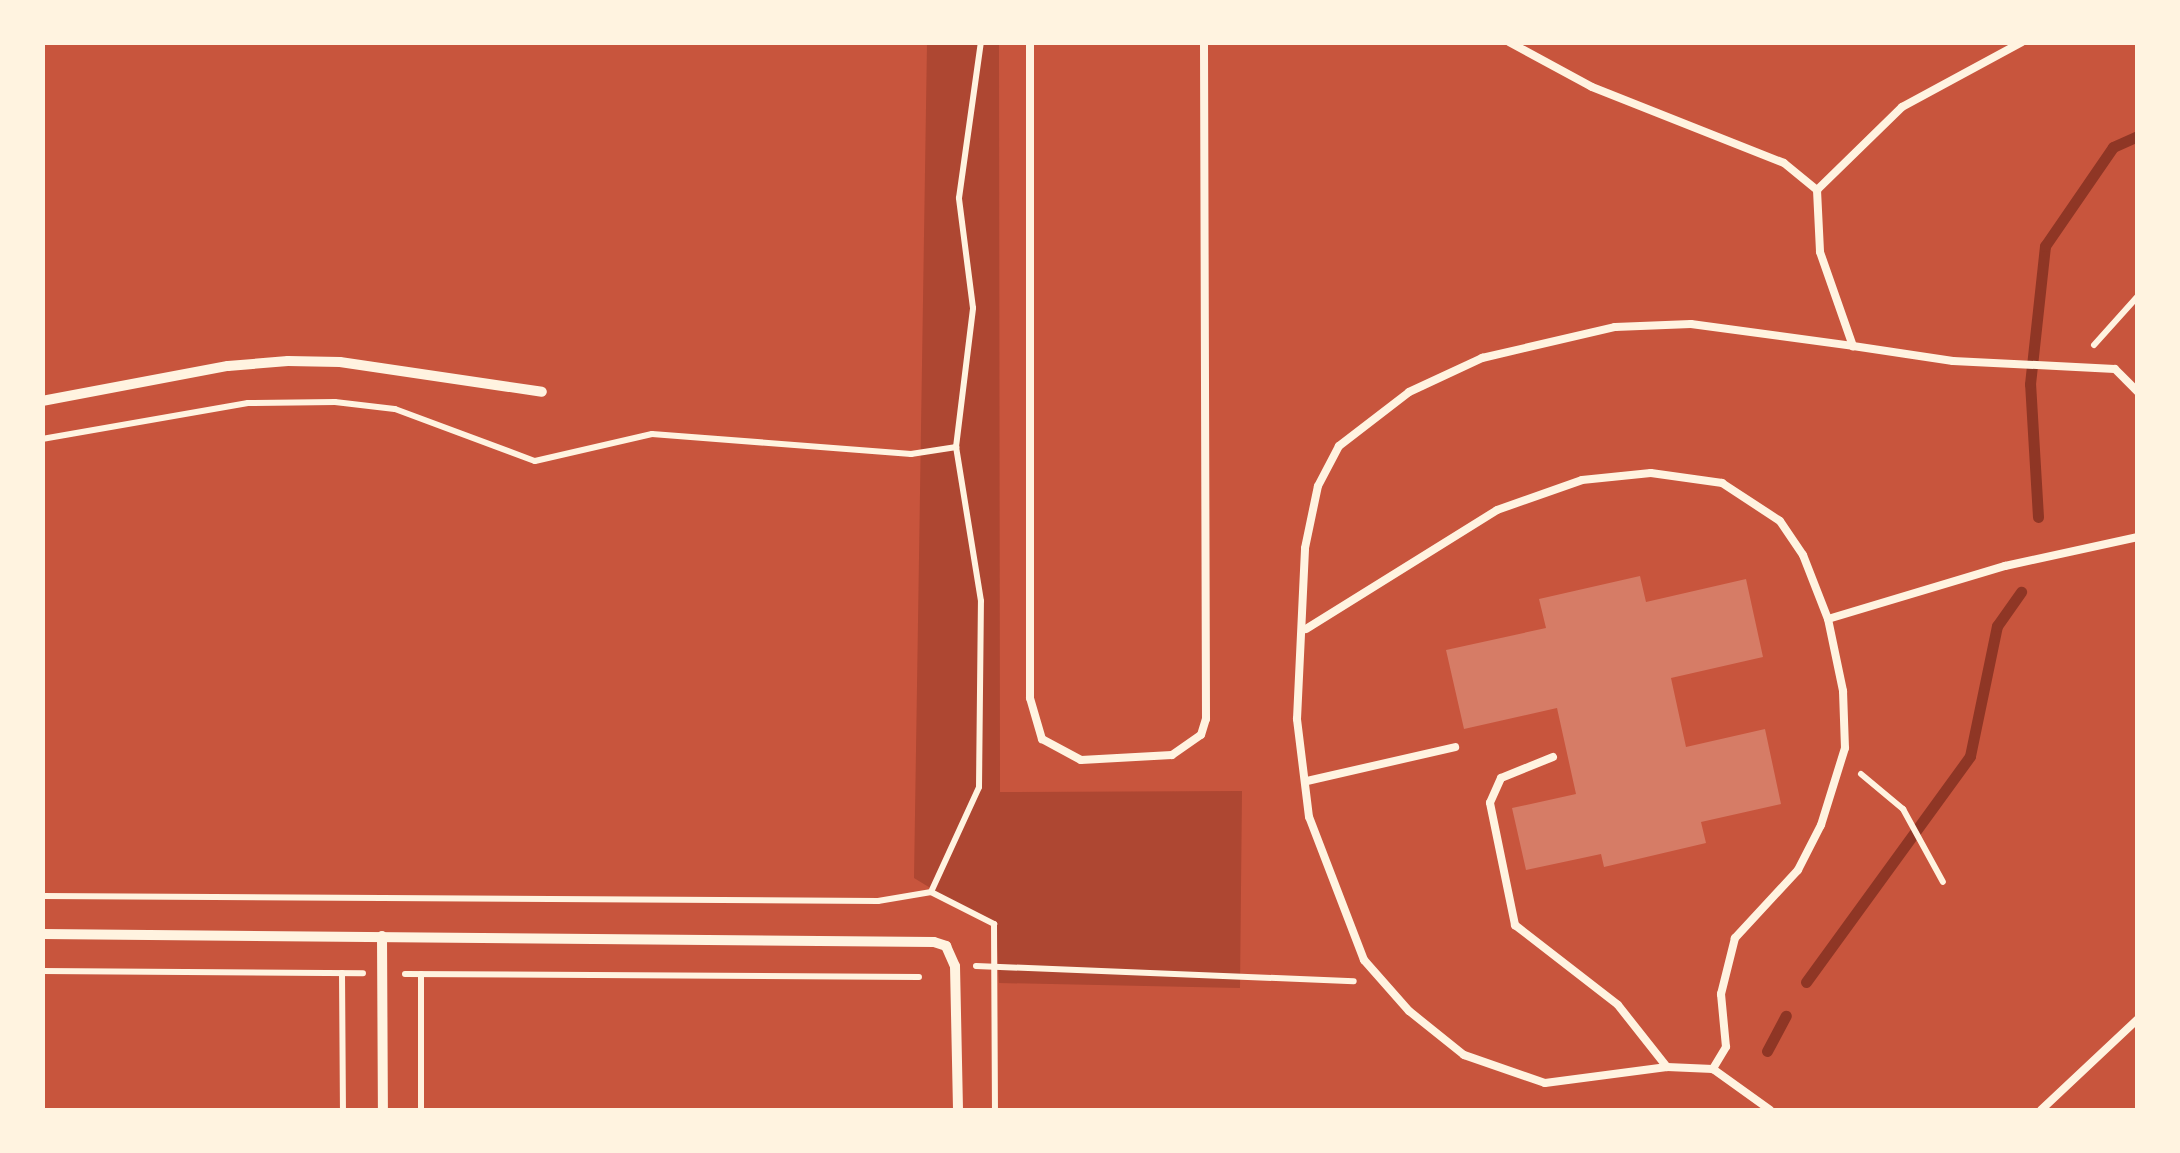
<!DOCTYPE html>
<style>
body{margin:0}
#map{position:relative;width:2180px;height:1153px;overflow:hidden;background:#c8553d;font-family:"PT Sans",sans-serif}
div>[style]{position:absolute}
.green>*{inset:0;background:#ae4732}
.stream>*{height:11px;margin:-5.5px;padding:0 5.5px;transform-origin:5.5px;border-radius:5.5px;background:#8f3625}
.building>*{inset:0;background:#d67c66}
.path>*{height:6px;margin:-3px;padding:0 3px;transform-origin:3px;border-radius:3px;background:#fff3e0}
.service>*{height:8px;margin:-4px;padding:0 4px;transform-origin:4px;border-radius:4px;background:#fff3e0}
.minor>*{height:10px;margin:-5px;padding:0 5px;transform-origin:5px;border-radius:5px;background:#fff3e0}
span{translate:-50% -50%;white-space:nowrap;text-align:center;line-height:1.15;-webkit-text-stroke:8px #fff3e0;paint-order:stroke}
.frame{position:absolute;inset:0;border:45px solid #fff3e0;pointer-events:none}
</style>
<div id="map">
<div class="green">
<i style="clip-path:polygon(927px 43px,999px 43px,1000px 792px,1242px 791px,1240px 988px,999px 983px,996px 928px,914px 878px)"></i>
</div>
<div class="stream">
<i style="left:2038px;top:517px;width:133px;rotate:-93.4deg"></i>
<i style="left:2030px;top:384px;width:139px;rotate:-83.8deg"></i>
<i style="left:2045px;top:246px;width:120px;rotate:-55.5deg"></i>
<i style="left:2113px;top:147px;width:27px;rotate:-24deg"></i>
<i style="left:1806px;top:982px;width:279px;rotate:-54deg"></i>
<i style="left:1970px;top:756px;width:133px;rotate:-78.3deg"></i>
<i style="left:1997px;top:626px;width:42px;rotate:-54.8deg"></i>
<i style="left:1767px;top:1051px;width:40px;rotate:-62deg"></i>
</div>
<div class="building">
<i style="clip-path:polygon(1640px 576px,1646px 602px,1746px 579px,1763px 657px,1671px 678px,1686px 747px,1765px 729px,1781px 804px,1701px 822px,1706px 843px,1604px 867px,1601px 854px,1526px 870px,1512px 808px,1576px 794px,1557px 708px,1464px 729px,1446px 650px,1546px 628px,1539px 599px)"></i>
</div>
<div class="path">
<i style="left:2094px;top:345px;width:66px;rotate:-48.1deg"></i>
<i style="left:42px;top:439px;width:209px;rotate:-9.9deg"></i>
<i style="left:248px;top:403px;width:87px;rotate:-0.7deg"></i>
<i style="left:335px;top:402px;width:60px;rotate:6.7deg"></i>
<i style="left:395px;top:409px;width:149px;rotate:20.4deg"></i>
<i style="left:535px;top:461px;width:120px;rotate:-13deg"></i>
<i style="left:652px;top:434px;width:260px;rotate:4.4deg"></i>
<i style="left:911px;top:454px;width:46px;rotate:-8.8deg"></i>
<i style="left:1861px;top:774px;width:55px;rotate:39.8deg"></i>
<i style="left:1903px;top:809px;width:83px;rotate:61.3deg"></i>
<i style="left:931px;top:892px;width:115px;rotate:-65.4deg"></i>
<i style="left:979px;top:787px;width:186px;rotate:-89.4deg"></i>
<i style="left:981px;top:601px;width:156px;rotate:-99.2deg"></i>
<i style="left:956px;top:447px;width:140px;rotate:-83deg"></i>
<i style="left:973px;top:308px;width:111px;rotate:-97.3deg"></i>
<i style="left:959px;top:198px;width:158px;rotate:-82deg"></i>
<i style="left:42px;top:896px;width:836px;rotate:0.34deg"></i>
<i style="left:878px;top:901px;width:54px;rotate:-9.6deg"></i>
<i style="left:931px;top:892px;width:71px;rotate:26.9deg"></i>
<i style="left:994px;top:924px;width:186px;rotate:89.7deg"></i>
<i style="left:976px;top:966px;width:378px;rotate:2.3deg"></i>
<i style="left:42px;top:971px;width:321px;rotate:0.4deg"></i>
<i style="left:342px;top:973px;width:137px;rotate:89.6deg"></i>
<i style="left:405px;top:974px;width:514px;rotate:0.33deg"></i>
<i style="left:421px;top:1110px;width:136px;rotate:-90deg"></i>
</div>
<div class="service">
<i style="left:1030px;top:42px;width:656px;rotate:90deg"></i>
<i style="left:1030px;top:698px;width:43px;rotate:73.7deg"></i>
<i style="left:1042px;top:739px;width:44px;rotate:28.3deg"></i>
<i style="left:1081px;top:760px;width:91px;rotate:-3.1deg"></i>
<i style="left:1172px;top:755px;width:35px;rotate:-35deg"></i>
<i style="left:1201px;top:735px;width:17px;rotate:-73deg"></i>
<i style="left:1206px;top:719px;width:677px;rotate:-90.17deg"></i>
<i style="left:1509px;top:42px;width:94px;rotate:28.5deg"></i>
<i style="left:1592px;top:87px;width:206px;rotate:21.6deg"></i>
<i style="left:1784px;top:163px;width:43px;rotate:39.3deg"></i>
<i style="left:1817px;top:190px;width:62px;rotate:87.2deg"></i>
<i style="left:1820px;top:252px;width:100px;rotate:70.7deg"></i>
<i style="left:1853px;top:346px;width:101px;rotate:8.5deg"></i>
<i style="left:1953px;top:361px;width:162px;rotate:2.8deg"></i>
<i style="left:2115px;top:369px;width:33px;rotate:45deg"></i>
<i style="left:1817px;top:190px;width:119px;rotate:-44.3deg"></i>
<i style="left:1902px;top:107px;width:136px;rotate:-28.4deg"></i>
<i style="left:1828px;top:619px;width:185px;rotate:-16.7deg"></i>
<i style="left:2005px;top:566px;width:136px;rotate:-12.3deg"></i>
<i style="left:1306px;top:629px;width:225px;rotate:-31.9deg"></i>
<i style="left:1497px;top:510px;width:90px;rotate:-19.4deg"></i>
<i style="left:1582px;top:480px;width:69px;rotate:-5.8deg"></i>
<i style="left:1651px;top:473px;width:72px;rotate:8deg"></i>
<i style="left:1722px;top:483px;width:69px;rotate:33.2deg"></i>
<i style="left:1780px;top:521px;width:41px;rotate:55.9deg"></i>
<i style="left:1803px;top:555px;width:69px;rotate:68.7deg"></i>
<i style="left:1828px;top:619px;width:74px;rotate:78.2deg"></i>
<i style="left:1843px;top:691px;width:57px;rotate:88deg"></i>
<i style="left:1845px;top:748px;width:81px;rotate:107.3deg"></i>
<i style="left:1821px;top:825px;width:51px;rotate:117.1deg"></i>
<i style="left:1798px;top:870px;width:93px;rotate:132.8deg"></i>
<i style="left:1735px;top:938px;width:58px;rotate:104deg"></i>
<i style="left:1721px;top:994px;width:53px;rotate:84.6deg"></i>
<i style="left:1726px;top:1047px;width:26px;rotate:121deg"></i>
<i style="left:1713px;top:1069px;width:70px;rotate:35.7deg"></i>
<i style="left:1553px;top:757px;width:56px;rotate:158deg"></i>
<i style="left:1501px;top:778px;width:27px;rotate:114deg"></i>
<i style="left:1490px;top:803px;width:125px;rotate:78.4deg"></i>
<i style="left:1515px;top:925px;width:130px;rotate:37.8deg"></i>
<i style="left:1618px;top:1005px;width:79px;rotate:51.7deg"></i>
<i style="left:1307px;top:781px;width:152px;rotate:-12.9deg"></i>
<i style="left:1713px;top:1069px;width:46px;rotate:-177.5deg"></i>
<i style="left:1667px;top:1067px;width:123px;rotate:172.5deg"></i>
<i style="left:1545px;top:1083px;width:86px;rotate:-160.9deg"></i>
<i style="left:1464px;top:1055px;width:70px;rotate:-141.3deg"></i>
<i style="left:1409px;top:1011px;width:68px;rotate:-131.4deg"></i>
<i style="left:1364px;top:960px;width:153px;rotate:-111deg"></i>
<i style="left:1309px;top:817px;width:99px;rotate:-97deg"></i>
<i style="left:1297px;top:719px;width:171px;rotate:-87.3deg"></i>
<i style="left:1305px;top:548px;width:63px;rotate:-78.2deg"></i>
<i style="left:1318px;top:486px;width:45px;rotate:-62.3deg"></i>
<i style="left:1339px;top:446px;width:88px;rotate:-37.6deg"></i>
<i style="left:1409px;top:392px;width:81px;rotate:-25deg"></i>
<i style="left:1482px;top:358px;width:137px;rotate:-13.1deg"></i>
<i style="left:1615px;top:327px;width:76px;rotate:-2.3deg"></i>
<i style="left:1691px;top:324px;width:163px;rotate:7.7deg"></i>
<i style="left:2041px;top:1110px;width:133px;rotate:-43.2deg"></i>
</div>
<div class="minor">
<i style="left:42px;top:401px;width:189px;rotate:-10.7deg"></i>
<i style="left:228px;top:366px;width:60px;rotate:-4.8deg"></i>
<i style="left:288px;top:361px;width:52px;rotate:1.1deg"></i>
<i style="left:340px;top:362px;width:204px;rotate:8.4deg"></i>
<i style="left:42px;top:934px;width:892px;rotate:0.51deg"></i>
<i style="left:934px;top:942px;width:13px;rotate:18deg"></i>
<i style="left:946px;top:946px;width:22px;rotate:66deg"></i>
<i style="left:955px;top:966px;width:144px;rotate:88.8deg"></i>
<i style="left:382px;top:936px;width:174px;rotate:89.7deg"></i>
</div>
<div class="frame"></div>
</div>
